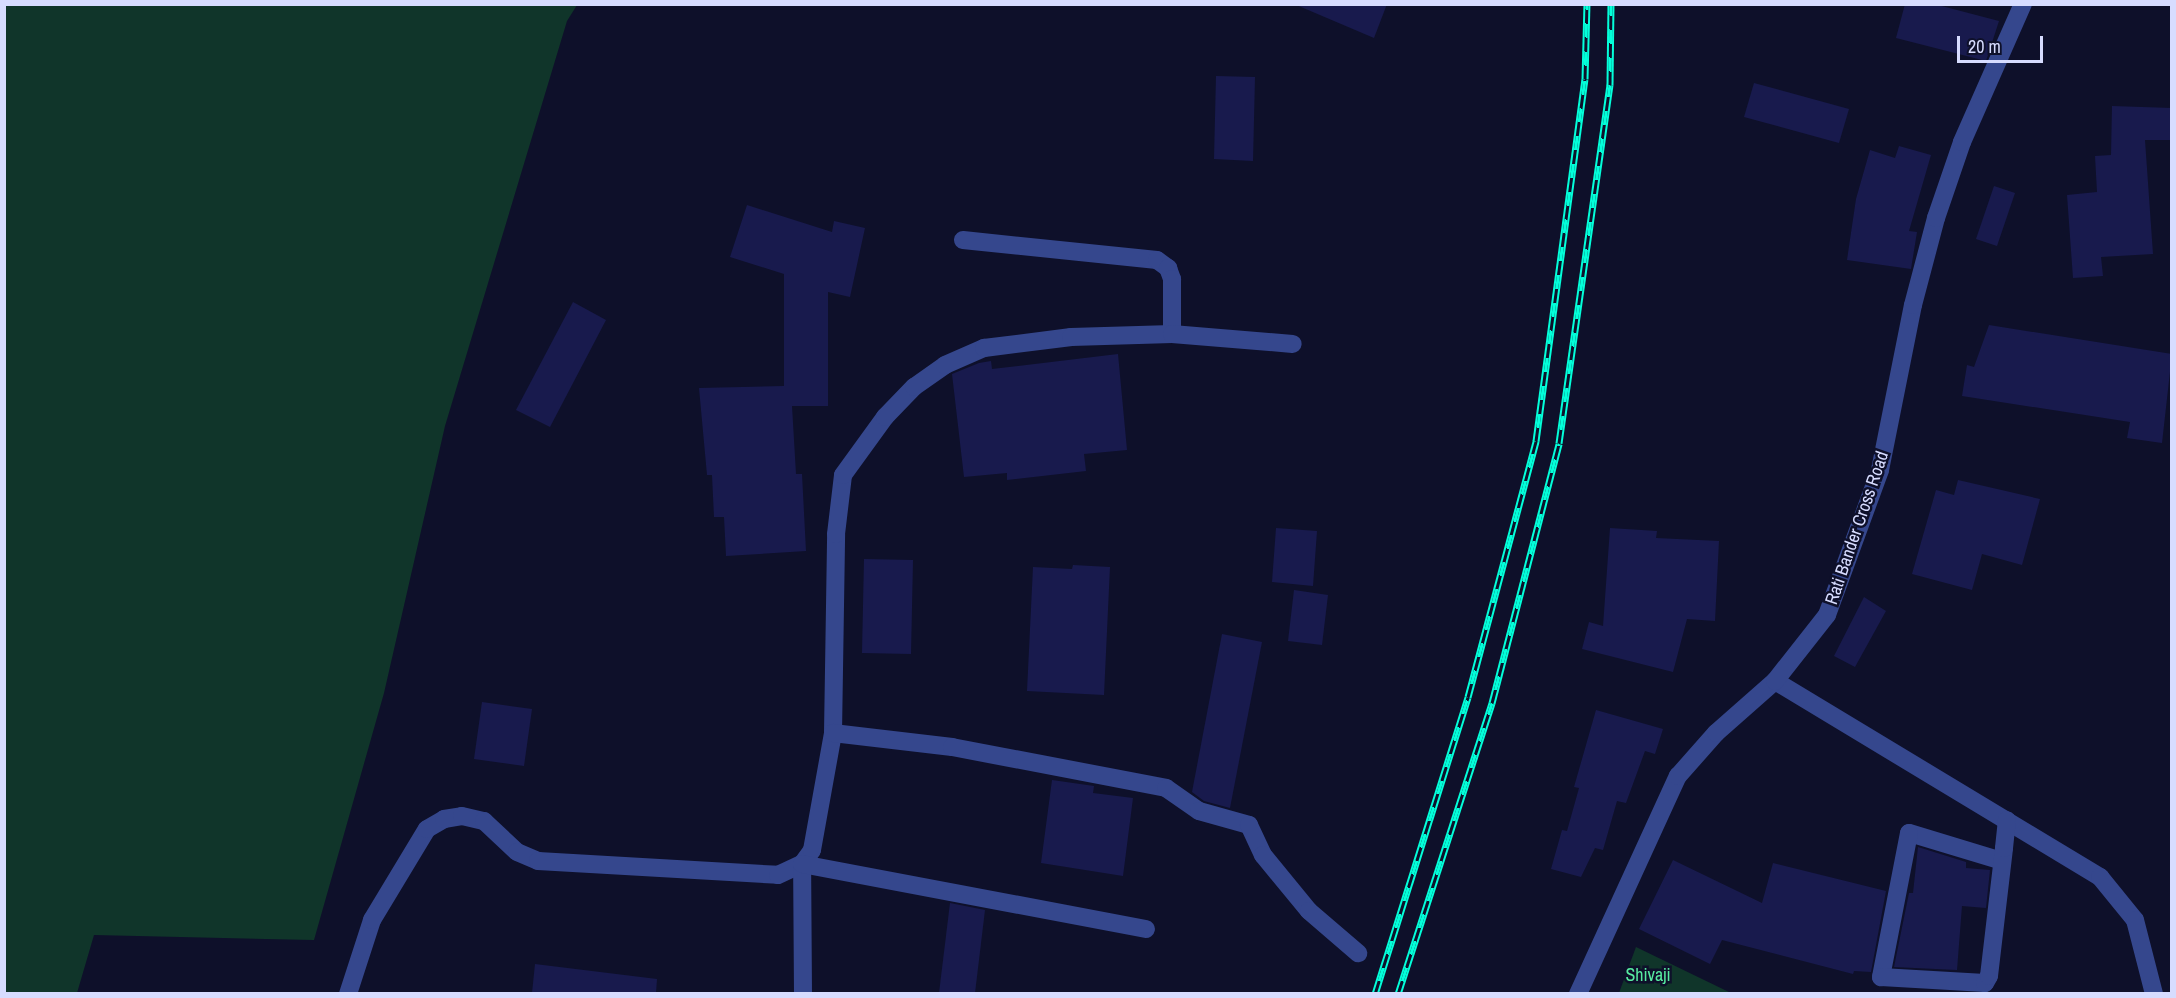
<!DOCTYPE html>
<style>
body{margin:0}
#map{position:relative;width:2176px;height:998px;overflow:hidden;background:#0e102a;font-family:"Archivo Narrow",sans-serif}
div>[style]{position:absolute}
.green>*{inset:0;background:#10352a}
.building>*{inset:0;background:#181a4d}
.minor>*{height:18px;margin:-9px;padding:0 9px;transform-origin:9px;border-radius:9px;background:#35478d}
.rail>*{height:7px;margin-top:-3.5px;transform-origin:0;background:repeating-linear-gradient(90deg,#0e102a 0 14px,#03ffda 0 28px);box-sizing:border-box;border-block:2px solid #03ffda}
span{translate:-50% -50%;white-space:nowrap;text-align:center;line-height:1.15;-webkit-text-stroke:5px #0e102a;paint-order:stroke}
.street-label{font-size:18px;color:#d7dcff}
.park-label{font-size:18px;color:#57eba1}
.frame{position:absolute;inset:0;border:6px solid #d7dcff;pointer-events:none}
.scale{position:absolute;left:1957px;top:36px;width:86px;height:27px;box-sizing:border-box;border:3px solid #d7dcff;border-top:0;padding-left:8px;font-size:18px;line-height:21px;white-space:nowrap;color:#d7dcff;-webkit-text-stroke:4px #0e102a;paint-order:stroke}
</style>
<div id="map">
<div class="green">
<i style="clip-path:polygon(5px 4px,577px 5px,567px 21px,445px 426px,384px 693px,314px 940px,94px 935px,77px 993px,5px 993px)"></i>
<i style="clip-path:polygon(1636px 947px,1731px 993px,1619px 993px)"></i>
</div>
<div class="building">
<i style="clip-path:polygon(1294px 4px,1387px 4px,1374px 38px)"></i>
<i style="clip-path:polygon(1905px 4px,1934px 4px,1999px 21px,1986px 61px,1896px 38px)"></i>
<i style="clip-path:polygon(1216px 76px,1255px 77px,1253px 161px,1214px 159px)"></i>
<i style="clip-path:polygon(1754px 83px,1849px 109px,1839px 143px,1744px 117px)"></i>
<i style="clip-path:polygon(2112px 106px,2172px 108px,2172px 140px,2145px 140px,2153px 254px,2101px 257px,2103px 276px,2073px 278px,2067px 195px,2097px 192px,2095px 156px,2111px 155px)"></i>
<i style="clip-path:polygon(1899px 146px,1931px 155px,1909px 231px,1917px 232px,1911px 269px,1847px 260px,1856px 199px,1870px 150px,1895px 158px)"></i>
<i style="clip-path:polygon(1994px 186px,2015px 193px,1997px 246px,1976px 239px)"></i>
<i style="clip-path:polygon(747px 205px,832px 232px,834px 221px,865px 228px,850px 297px,828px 292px,828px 406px,792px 406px,796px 474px,802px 474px,806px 551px,726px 556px,724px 517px,714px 517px,712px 475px,707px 475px,699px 388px,784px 386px,784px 274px,730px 257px)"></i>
<i style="clip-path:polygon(573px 302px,606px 320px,550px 427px,516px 410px)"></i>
<i style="clip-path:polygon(1989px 325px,2172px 354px,2162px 443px,2127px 438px,2130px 422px,1962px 396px,1967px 365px,1974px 367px)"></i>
<i style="clip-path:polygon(1118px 354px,1127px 450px,1084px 454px,1086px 471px,1007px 480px,1007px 473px,964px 477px,952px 374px,979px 363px,991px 361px,992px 369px)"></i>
<i style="clip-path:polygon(1958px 480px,2040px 499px,2022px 565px,1982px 554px,1972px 590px,1912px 574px,1936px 490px,1954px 495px)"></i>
<i style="clip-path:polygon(1276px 528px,1317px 531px,1313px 586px,1272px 582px)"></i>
<i style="clip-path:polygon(1610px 528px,1657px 531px,1656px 538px,1719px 541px,1715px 621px,1687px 619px,1673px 672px,1582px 649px,1589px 622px,1603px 626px)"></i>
<i style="clip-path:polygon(864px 559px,913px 560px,911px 654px,862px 653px)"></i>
<i style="clip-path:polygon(1073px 565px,1110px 567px,1104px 695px,1027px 691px,1033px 567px,1072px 569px)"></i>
<i style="clip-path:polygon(1294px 590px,1328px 595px,1322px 645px,1288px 641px)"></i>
<i style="clip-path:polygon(1864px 597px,1886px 611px,1855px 667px,1834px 656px)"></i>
<i style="clip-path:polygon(1222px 634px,1262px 642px,1230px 808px,1204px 801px,1192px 792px)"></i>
<i style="clip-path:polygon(482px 702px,532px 709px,524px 766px,474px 759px)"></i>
<i style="clip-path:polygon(1596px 710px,1663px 729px,1655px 754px,1645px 751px,1626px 803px,1617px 801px,1603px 850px,1595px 848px,1581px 877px,1551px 869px,1562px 830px,1567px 831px,1579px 788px,1574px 787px)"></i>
<i style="clip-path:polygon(1052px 780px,1094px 786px,1093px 793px,1133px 798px,1123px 876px,1041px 863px)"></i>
<i style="clip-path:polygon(1918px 847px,1966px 862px,1966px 868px,1990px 870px,1986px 908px,1962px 906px,1957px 970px,1894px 967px,1909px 893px,1913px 893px)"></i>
<i style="clip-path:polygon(1673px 860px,1762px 903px,1773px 863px,1886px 891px,1871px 972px,1854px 971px,1853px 974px,1722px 940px,1710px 964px,1639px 929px)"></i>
<i style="clip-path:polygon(950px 903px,985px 910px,975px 993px,939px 993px)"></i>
<i style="clip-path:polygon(535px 964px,657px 979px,656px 993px,532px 993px)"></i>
</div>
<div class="minor">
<i style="left:963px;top:240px;width:195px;rotate:5.9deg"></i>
<i style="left:1157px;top:260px;width:14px;rotate:36deg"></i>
<i style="left:1168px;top:268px;width:12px;rotate:70deg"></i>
<i style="left:1172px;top:279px;width:55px;rotate:90deg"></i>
<i style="left:1775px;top:681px;width:380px;rotate:31.1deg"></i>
<i style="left:2100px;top:877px;width:55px;rotate:50.9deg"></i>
<i style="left:2135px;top:920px;width:76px;rotate:75.6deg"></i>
<i style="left:833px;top:733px;width:199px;rotate:-89.1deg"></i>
<i style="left:836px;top:534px;width:59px;rotate:-83.2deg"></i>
<i style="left:843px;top:475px;width:72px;rotate:-54.1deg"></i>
<i style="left:885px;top:417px;width:42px;rotate:-46deg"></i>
<i style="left:914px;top:387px;width:38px;rotate:-35deg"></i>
<i style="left:945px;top:365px;width:43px;rotate:-23.6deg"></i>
<i style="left:984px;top:348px;width:88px;rotate:-7.2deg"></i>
<i style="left:1071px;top:337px;width:101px;rotate:-1.7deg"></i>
<i style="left:1172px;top:334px;width:121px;rotate:4.7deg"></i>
<i style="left:2002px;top:861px;width:97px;rotate:-163.2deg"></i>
<i style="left:1909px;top:833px;width:147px;rotate:101deg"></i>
<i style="left:1881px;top:977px;width:104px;rotate:3.3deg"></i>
<i style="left:1985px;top:983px;width:8px;rotate:-60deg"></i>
<i style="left:1989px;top:976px;width:129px;rotate:-83.3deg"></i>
<i style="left:2004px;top:848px;width:28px;rotate:-84deg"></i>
<i style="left:348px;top:994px;width:78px;rotate:-72deg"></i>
<i style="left:372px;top:920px;width:106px;rotate:-58.9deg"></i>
<i style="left:427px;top:829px;width:20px;rotate:-30deg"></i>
<i style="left:444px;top:819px;width:18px;rotate:-9deg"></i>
<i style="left:462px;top:816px;width:23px;rotate:13deg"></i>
<i style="left:484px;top:821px;width:45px;rotate:43.2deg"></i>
<i style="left:517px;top:852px;width:23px;rotate:23deg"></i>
<i style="left:538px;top:861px;width:240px;rotate:3.3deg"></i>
<i style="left:778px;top:875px;width:26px;rotate:-25deg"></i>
<i style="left:802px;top:864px;width:17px;rotate:-54deg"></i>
<i style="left:812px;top:850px;width:119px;rotate:-79.8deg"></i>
<i style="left:833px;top:733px;width:120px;rotate:6.7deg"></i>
<i style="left:952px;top:747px;width:218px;rotate:10.8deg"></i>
<i style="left:1166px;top:788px;width:40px;rotate:34.9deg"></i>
<i style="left:1199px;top:811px;width:52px;rotate:15.6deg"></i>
<i style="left:1249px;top:825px;width:33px;rotate:65deg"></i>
<i style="left:1263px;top:855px;width:72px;rotate:50.6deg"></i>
<i style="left:1309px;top:911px;width:65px;rotate:40.6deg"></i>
<i style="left:803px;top:994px;width:130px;rotate:-90.4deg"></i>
<i style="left:802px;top:864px;width:350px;rotate:10.7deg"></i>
<i style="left:1578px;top:994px;width:240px;rotate:-65.4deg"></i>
<i style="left:1678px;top:776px;width:57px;rotate:-48.5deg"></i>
<i style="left:1716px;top:733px;width:79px;rotate:-41.4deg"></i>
<i style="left:1775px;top:681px;width:84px;rotate:-51.8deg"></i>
<i style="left:1827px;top:615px;width:154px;rotate:-69.9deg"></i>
<i style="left:1880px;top:470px;width:168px;rotate:-78.7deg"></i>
<i style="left:1913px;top:305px;width:90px;rotate:-75.2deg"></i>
<i style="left:1936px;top:218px;width:80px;rotate:-71.1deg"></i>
<i style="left:1962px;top:142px;width:151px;rotate:-66.2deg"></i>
</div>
<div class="rail">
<i style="left:1375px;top:994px;width:311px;rotate:-72.6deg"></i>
<i style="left:1468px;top:697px;width:265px;rotate:-75.1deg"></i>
<i style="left:1536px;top:441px;width:365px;rotate:-82.3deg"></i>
<i style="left:1585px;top:79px;width:75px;rotate:-88.5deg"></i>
<i style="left:1398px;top:994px;width:306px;rotate:-72.1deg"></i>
<i style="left:1492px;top:703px;width:268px;rotate:-75.5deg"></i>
<i style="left:1559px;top:443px;width:362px;rotate:-81.9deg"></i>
<i style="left:1610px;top:85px;width:81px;rotate:-89.3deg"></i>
</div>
<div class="street-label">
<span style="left:1857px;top:528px;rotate:-71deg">Rati Bander Cross Road</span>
</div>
<div class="park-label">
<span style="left:1648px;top:975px">Shivaji</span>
</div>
<div class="frame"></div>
<div class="scale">20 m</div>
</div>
